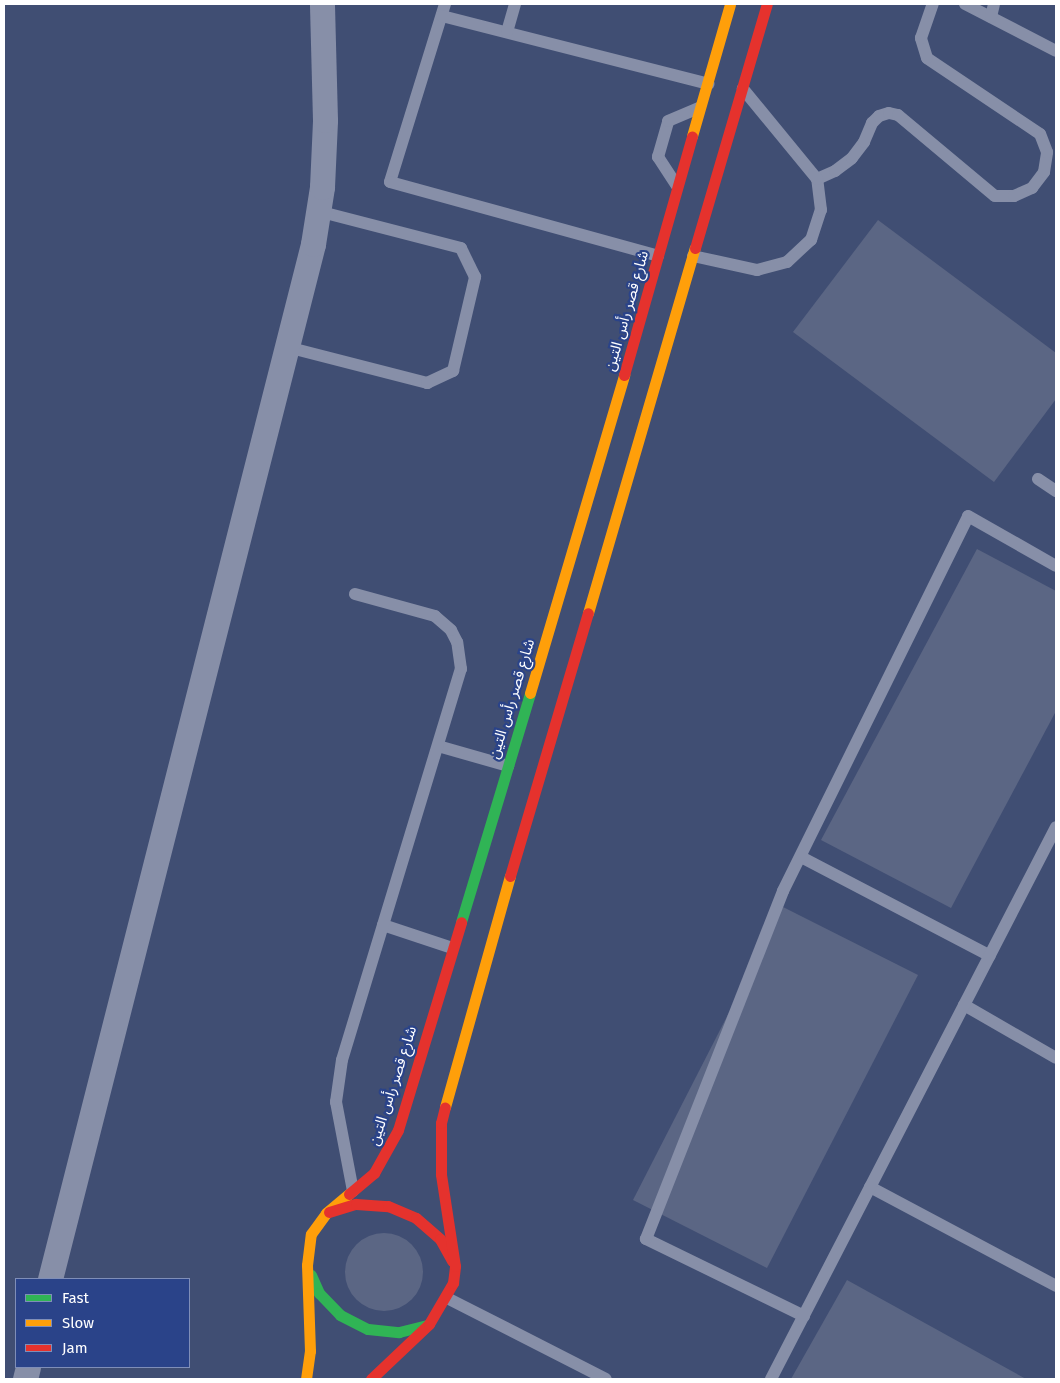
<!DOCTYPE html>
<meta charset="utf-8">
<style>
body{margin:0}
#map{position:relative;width:1060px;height:1383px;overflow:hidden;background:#404e73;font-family:"Fira Sans","Noto Sans Arabic",sans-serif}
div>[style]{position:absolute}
.building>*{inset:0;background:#5b6684}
.round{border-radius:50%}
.lane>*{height:12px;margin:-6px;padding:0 6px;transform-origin:6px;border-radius:6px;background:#878fa8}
.street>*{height:25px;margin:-12.5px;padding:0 12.5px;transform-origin:12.5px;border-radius:12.5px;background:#878fa8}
.fast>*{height:11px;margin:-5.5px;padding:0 5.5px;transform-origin:5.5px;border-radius:5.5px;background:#30b455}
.slow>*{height:11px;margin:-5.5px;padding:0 5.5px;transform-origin:5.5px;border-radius:5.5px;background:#ff9f0a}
.jam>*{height:11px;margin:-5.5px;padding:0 5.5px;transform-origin:5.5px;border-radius:5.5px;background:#e5322d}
span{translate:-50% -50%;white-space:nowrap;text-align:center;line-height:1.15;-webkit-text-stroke:4.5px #2a4389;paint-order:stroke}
.street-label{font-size:15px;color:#fff}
.frame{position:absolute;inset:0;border:5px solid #fff;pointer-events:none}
.legend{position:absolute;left:15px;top:1278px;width:175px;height:90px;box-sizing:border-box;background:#2a4389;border:1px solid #7f8eb8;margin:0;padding:6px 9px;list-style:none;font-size:15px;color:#fff}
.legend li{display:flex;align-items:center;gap:10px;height:25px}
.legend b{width:25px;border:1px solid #7f8eb8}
</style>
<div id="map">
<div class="building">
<i style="clip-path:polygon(878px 220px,1056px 353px,1056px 399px,994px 482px,793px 332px)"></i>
<i style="clip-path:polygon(977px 549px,1056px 591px,1056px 711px,951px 908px,821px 840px)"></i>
<i style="clip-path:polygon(783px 907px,918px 975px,767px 1268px,633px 1200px)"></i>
<i class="round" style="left:345px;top:1233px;width:78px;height:78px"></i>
<i style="clip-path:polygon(847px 1280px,1026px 1379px,791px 1379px)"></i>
</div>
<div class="lane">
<i style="left:445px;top:4px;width:186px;rotate:107.2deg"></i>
<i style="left:390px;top:182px;width:278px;rotate:15.4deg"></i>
<i style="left:965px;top:4px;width:102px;rotate:27.3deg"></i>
<i style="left:442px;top:16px;width:275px;rotate:14.3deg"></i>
<i style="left:991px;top:17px;width:13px;rotate:-77deg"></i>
<i style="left:507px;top:32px;width:29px;rotate:-74deg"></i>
<i style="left:817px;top:179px;width:20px;rotate:-24deg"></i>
<i style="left:835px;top:171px;width:21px;rotate:-37deg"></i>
<i style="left:852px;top:158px;width:20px;rotate:-53deg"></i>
<i style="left:864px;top:142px;width:21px;rotate:-67deg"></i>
<i style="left:872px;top:123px;width:10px;rotate:-45deg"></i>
<i style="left:879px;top:116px;width:10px;rotate:-17deg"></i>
<i style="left:889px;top:113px;width:9px;rotate:13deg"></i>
<i style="left:898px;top:115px;width:126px;rotate:39.9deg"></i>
<i style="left:995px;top:196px;width:19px"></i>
<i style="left:1014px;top:196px;width:20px;rotate:-24deg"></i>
<i style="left:1032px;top:188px;width:20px;rotate:-53deg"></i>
<i style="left:1044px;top:172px;width:20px;rotate:-81deg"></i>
<i style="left:1047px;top:152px;width:19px;rotate:-111deg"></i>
<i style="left:1040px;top:134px;width:136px;rotate:-146.1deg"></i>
<i style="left:927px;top:58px;width:21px;rotate:-107deg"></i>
<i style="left:921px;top:38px;width:36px;rotate:-71deg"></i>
<i style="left:677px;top:186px;width:35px;rotate:-123deg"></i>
<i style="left:658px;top:157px;width:37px;rotate:-74deg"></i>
<i style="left:668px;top:121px;width:34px;rotate:-23deg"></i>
<i style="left:693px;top:256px;width:66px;rotate:12.3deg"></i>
<i style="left:757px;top:270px;width:31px;rotate:-15deg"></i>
<i style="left:787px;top:262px;width:33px;rotate:-43deg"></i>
<i style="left:811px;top:240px;width:32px;rotate:-72deg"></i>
<i style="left:821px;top:210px;width:31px;rotate:-97deg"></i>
<i style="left:817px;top:179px;width:117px;rotate:-129.4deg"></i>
<i style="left:287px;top:347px;width:145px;rotate:14.4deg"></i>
<i style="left:427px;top:383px;width:29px;rotate:-25deg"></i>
<i style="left:453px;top:371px;width:97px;rotate:-76.8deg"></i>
<i style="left:475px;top:277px;width:32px;rotate:-116deg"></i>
<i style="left:461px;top:248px;width:148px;rotate:-165.5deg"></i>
<i style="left:1038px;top:479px;width:22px;rotate:34deg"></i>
<i style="left:438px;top:746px;width:73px;rotate:15.9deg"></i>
<i style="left:801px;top:857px;width:213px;rotate:27.6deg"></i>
<i style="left:383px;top:925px;width:73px;rotate:18.4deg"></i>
<i style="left:964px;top:1005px;width:106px;rotate:29.9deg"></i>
<i style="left:870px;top:1187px;width:211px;rotate:28deg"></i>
<i style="left:353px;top:1191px;width:91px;rotate:-100.8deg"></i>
<i style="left:336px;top:1102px;width:42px;rotate:-81.9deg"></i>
<i style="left:342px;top:1060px;width:409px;rotate:-73.1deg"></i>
<i style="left:461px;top:669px;width:27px;rotate:-98deg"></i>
<i style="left:457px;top:642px;width:13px;rotate:-117deg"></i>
<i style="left:451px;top:630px;width:21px;rotate:-139deg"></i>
<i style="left:435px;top:616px;width:83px;rotate:-164.6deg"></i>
<i style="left:447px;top:1298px;width:178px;rotate:27deg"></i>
<i style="left:804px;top:1316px;width:176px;rotate:-154deg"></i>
<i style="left:646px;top:1239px;width:374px;rotate:-68.5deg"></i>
<i style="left:783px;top:891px;width:418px;rotate:-63.7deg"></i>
<i style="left:968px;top:516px;width:101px;rotate:29.6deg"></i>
<i style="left:771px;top:1379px;width:621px;rotate:-62.69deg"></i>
</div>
<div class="street">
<i style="left:50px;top:1279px;width:1068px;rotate:-75.74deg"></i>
<i style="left:313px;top:244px;width:58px;rotate:-81deg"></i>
<i style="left:322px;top:187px;width:67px;rotate:-87.4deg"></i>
<i style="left:325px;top:120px;width:116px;rotate:-91.5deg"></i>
<i style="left:25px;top:1379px;width:12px;rotate:-76deg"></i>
</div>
<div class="fast">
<i style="left:461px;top:922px;width:239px;rotate:-73.2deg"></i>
<i style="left:311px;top:1275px;width:20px;rotate:66deg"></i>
<i style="left:319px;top:1293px;width:30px;rotate:46deg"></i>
<i style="left:340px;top:1315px;width:31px;rotate:27deg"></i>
<i style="left:368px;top:1329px;width:31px;rotate:6deg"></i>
<i style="left:399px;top:1332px;width:30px;rotate:-14deg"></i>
</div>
<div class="slow">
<i style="left:692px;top:136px;width:137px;rotate:-73.9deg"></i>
<i style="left:588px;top:613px;width:380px;rotate:-73.7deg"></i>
<i style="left:530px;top:693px;width:332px;rotate:-73.5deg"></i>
<i style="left:445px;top:1107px;width:240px;rotate:-74.3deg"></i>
<i style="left:306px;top:1379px;width:28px;rotate:-82deg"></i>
<i style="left:310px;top:1351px;width:86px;rotate:-92deg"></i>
<i style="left:307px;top:1265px;width:31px;rotate:-83deg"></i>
<i style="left:311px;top:1234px;width:26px;rotate:-54deg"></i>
<i style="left:326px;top:1213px;width:30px;rotate:-40deg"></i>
</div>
<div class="jam">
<i style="left:695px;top:248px;width:254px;rotate:-73.6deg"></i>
<i style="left:624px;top:375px;width:248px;rotate:-74.1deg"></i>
<i style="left:510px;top:876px;width:274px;rotate:-73.5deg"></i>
<i style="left:349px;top:1194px;width:33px;rotate:-40deg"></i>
<i style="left:374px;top:1173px;width:49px;rotate:-60.8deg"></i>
<i style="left:398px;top:1130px;width:217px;rotate:-73.1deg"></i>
<i style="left:329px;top:1212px;width:28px;rotate:-17deg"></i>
<i style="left:356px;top:1204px;width:32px;rotate:4deg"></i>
<i style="left:388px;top:1206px;width:30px;rotate:23deg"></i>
<i style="left:416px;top:1218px;width:32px;rotate:41deg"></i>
<i style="left:440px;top:1239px;width:25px;rotate:61deg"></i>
<i style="left:371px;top:1379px;width:80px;rotate:-43.5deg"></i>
<i style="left:429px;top:1324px;width:48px;rotate:-59.7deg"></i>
<i style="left:453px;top:1283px;width:17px;rotate:-83deg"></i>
<i style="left:455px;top:1266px;width:93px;rotate:-98.7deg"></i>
<i style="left:441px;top:1174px;width:51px;rotate:-90deg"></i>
<i style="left:441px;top:1123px;width:16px;rotate:-76deg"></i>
</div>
<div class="street-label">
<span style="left:627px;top:311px;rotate:-74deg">شارع قصر رأس التين</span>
<span style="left:512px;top:699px;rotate:-73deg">شارع قصر رأس التين</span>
<span style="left:393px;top:1086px;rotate:-72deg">شارع قصر رأس التين</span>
</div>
<div class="frame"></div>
<ul class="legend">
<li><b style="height:6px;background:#30b455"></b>Fast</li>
<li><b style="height:6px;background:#ff9f0a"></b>Slow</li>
<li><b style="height:6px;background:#e5322d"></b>Jam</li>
</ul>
</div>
